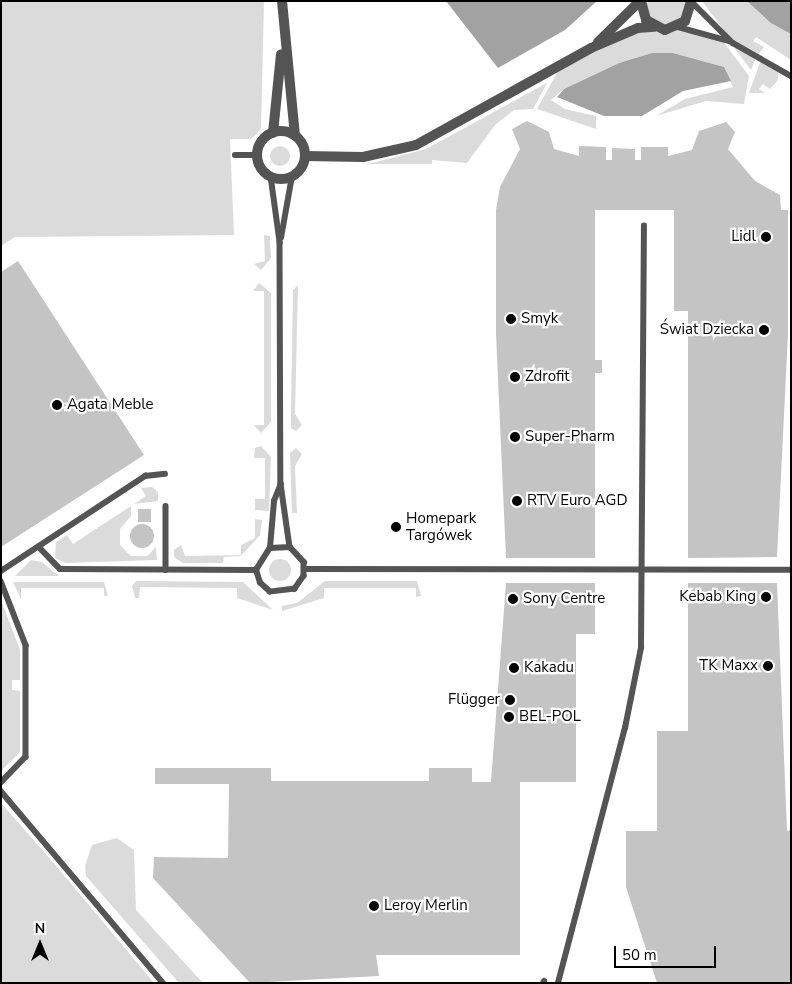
<!DOCTYPE html>
<meta charset="utf-8">
<style>
body{margin:0}
#map{position:relative;width:792px;height:984px;overflow:hidden;background:#fff;font-family:"Nunito Sans",sans-serif}
div>[style]{position:absolute}
.green>*{inset:0;background:#dbdbdb}
.round{border-radius:50%}
.water>*{inset:0;background:#a2a2a2}
.building>*{inset:0;background:#c4c4c4}
.service>*{height:5.5px;margin:-2.75px;padding:0 2.75px;transform-origin:2.75px;border-radius:2.75px;background:#545454}
.minor>*{height:10px;margin:-5px;padding:0 5px;transform-origin:5px;border-radius:5px;background:#545454}
.minor>.ring{margin:-5px;padding:0;box-sizing:content-box;background:none;border:10px solid #545454;border-radius:50%}
.dots>*{width:14px;height:14px;translate:-50% -50%;box-sizing:border-box;border:2px solid #fff;border-radius:50%}
span{translate:-50% -50%;white-space:nowrap;text-align:center;line-height:1.15;-webkit-text-stroke:4.5px #fff;paint-order:stroke}
.poi-label{font-size:15px;color:#000}
.right{translate:-100% -50%;text-align:right}
.left{translate:0 -50%;text-align:left}
.frame{position:absolute;inset:0;border:2px solid #000;pointer-events:none}
.north{position:absolute;left:15px;top:919px;width:50px;height:50px;-webkit-text-stroke:4px #fff;paint-order:stroke;rotate:0deg;font-size:14px;font-weight:700;line-height:20px;text-align:center;color:#000}
.north::after{content:'';display:block;margin:auto;width:18px;height:22px;background:#000;clip-path:polygon(50% 0,100% 100%,50% 72%,0 100%)}
.scale{position:absolute;left:614px;top:946px;width:102px;height:22px;box-sizing:border-box;border:2px solid #000;border-top:0;padding-left:6px;font-size:15px;line-height:18px;white-space:nowrap;color:#000;-webkit-text-stroke:4px #fff;paint-order:stroke}
</style>
<div id="map">
<div class="green">
<i style="clip-path:polygon(1px 1px,264px 1px,261px 129px,251px 139px,230px 139px,234px 235px,15px 237px,1px 246px)"></i>
<i style="clip-path:polygon(636px 1px,695px 1px,690px 21px,678px 31px,722px 40px,749px 76px,744px 104px,706px 101px,656px 116px,685px 99px,733px 87px,724px 67px,673px 53px,652px 53px,619px 63px,564px 89px,551px 100px,565px 109px,596px 116px,596px 129px,537px 109px,562px 64px,566px 69px,564px 63px,612px 37px,653px 31px,639px 16px)"></i>
<i style="clip-path:polygon(702px 1px,747px 1px,791px 34px,791px 60px,756px 37px,753px 41px,764px 47px,759px 54px,730px 38px)"></i>
<i style="clip-path:polygon(732px 45px,756px 58px,751px 70px)"></i>
<i style="clip-path:polygon(761px 60px,778px 71px,778px 80px,770px 89px,763px 84px,759px 89px,765px 93px,749px 93px)"></i>
<i style="clip-path:polygon(547px 83px,533px 109px,514px 110px,495px 125px,467px 163px,432px 160px,432px 164px,368px 164px,426px 149px)"></i>
<i class="round" style="left:270px;top:146px;width:20px;height:20px"></i>
<i style="clip-path:polygon(264px 235px,270px 236px,271px 258px,261px 270px,254px 264px,265px 261px)"></i>
<i style="clip-path:polygon(259px 283px,271px 293px,271px 422px,261px 433px,254px 425px,264px 425px,264px 291px,253px 291px)"></i>
<i style="clip-path:polygon(298px 285px,295px 414px,302px 425px,296px 431px,291px 428px,291px 411px,293px 290px)"></i>
<i style="clip-path:polygon(261px 446px,271px 457px,269px 511px,255px 510px,255px 499px,265px 499px,265px 458px,254px 458px,255px 448px)"></i>
<i style="clip-path:polygon(296px 448px,302px 454px,295px 466px,297px 513px,292px 513px,290px 453px)"></i>
<i style="clip-path:polygon(152px 487px,158px 492px,158px 501px,134px 504px,146px 496px,141px 488px)"></i>
<i style="clip-path:polygon(131px 506px,131px 516px,120px 529px,120px 545px,131px 556px,147px 556px,156px 547px,157px 560px,66px 563px,55px 558px,56px 542px,67px 535px,73px 544px)"></i>
<i style="clip-path:polygon(255px 519px,262px 520px,260px 535px,241px 556px,224px 557px,223px 563px,183px 563px,174px 557px,174px 550px,181px 545px,185px 556px,241px 555px,241px 545px,255px 538px)"></i>
<i class="round" style="left:269px;top:559px;width:22px;height:22px"></i>
<i style="clip-path:polygon(31px 560px,42px 562px,59px 576px,15px 576px)"></i>
<i style="clip-path:polygon(136px 581px,243px 582px,273px 610px,237px 598px,237px 588px,140px 587px,139px 598px,135px 598px,132px 586px)"></i>
<i style="clip-path:polygon(325px 581px,417px 581px,421px 596px,416px 597px,416px 588px,324px 588px,324px 598px,282px 611px,282px 606px,297px 603px)"></i>
<i style="clip-path:polygon(13px 582px,104px 582px,108px 596px,104px 596px,104px 588px,21px 588px,21px 599px)"></i>
<i style="clip-path:polygon(1px 600px,20px 650px,20px 680px,12px 680px,12px 690px,20px 691px,20px 752px,1px 771px)"></i>
<i style="clip-path:polygon(1px 803px,58px 868px,154px 983px,1px 983px)"></i>
<i style="clip-path:polygon(117px 838px,134px 850px,136px 910px,203px 983px,179px 983px,86px 876px,85px 866px,92px 845px)"></i>
</div>
<div class="water">
<i style="clip-path:polygon(446px 1px,597px 1px,565px 30px,498px 68px)"></i>
<i style="clip-path:polygon(747px 1px,791px 1px,791px 34px,771px 23px)"></i>
<i style="clip-path:polygon(652px 53px,673px 53px,724px 67px,731px 81px,683px 91px,642px 116px,604px 116px,557px 97px,564px 89px,619px 63px)"></i>
</div>
<div class="building">
<i style="clip-path:polygon(527px 121px,549px 132px,554px 149px,579px 156px,579px 146px,606px 147px,606px 160px,612px 160px,612px 148px,635px 149px,635px 160px,641px 160px,641px 147px,668px 147px,668px 156px,692px 150px,699px 131px,726px 122px,735px 132px,728px 149px,755px 181px,780px 195px,781px 210px,788px 210px,788px 334px,777px 557px,688px 558px,688px 311px,674px 311px,674px 210px,595px 210px,595px 360px,602px 360px,602px 373px,595px 373px,595px 558px,506px 558px,496px 334px,496px 210px,500px 187px,520px 149px,512px 129px)"></i>
<i style="clip-path:polygon(18px 261px,144px 455px,1px 547px,1px 272px)"></i>
<i style="clip-path:polygon(138px 509px,151px 509px,151px 522px,138px 522px)"></i>
<i class="round" style="left:130px;top:524px;width:24px;height:24px"></i>
<i style="clip-path:polygon(506px 583px,595px 583px,595px 634px,576px 634px,576px 782px,520px 782px,520px 955px,376px 955px,379px 976px,250px 983px,153px 878px,154px 857px,228px 858px,229px 784px,155px 784px,155px 768px,271px 768px,271px 781px,429px 781px,429px 768px,472px 768px,472px 782px,491px 782px)"></i>
<i style="clip-path:polygon(688px 583px,777px 583px,787px 831px,791px 830px,791px 983px,657px 983px,626px 887px,626px 831px,657px 831px,657px 731px,688px 731px)"></i>
</div>
<div class="service">
<i style="left:692px;top:2px;width:58px;rotate:45deg"></i>
<i style="left:733px;top:43px;width:67px;rotate:29.6deg"></i>
<i style="left:678px;top:27px;width:53px;rotate:15.4deg"></i>
<i style="left:235px;top:155px;width:23px"></i>
<i style="left:271px;top:176px;width:67px;rotate:82.2deg"></i>
<i style="left:280px;top:242px;width:242px;rotate:89.8deg"></i>
<i style="left:281px;top:484px;width:64px;rotate:81.9deg"></i>
<i style="left:281px;top:238px;width:63px;rotate:-79.9deg"></i>
<i style="left:166px;top:506px;width:64px;rotate:90deg"></i>
<i style="left:39px;top:547px;width:30px;rotate:46deg"></i>
<i style="left:60px;top:569px;width:196px;rotate:0.3deg"></i>
<i style="left:270px;top:548px;width:20px;rotate:-3deg"></i>
<i style="left:290px;top:547px;width:21px;rotate:47deg"></i>
<i style="left:304px;top:562px;width:14px;rotate:90deg"></i>
<i style="left:304px;top:576px;width:16px;rotate:125deg"></i>
<i style="left:295px;top:589px;width:25px;rotate:173deg"></i>
<i style="left:270px;top:592px;width:13px;rotate:-138deg"></i>
<i style="left:260px;top:583px;width:14px;rotate:-107deg"></i>
<i style="left:256px;top:570px;width:26px;rotate:-58deg"></i>
<i style="left:270px;top:548px;width:47px;rotate:-85.1deg"></i>
<i style="left:274px;top:501px;width:18px;rotate:-68deg"></i>
<i style="left:305px;top:569px;width:486px;rotate:0.1deg"></i>
<i style="left:1px;top:571px;width:173px;rotate:-33.4deg"></i>
<i style="left:145px;top:476px;width:20px;rotate:-6deg"></i>
<i style="left:1px;top:581px;width:69px;rotate:68.7deg"></i>
<i style="left:26px;top:645px;width:112px;rotate:90deg"></i>
<i style="left:26px;top:757px;width:36px;rotate:134deg"></i>
<i style="left:1px;top:791px;width:251px;rotate:49.8deg"></i>
<i style="left:543px;top:983px;width:2px;rotate:-63deg"></i>
<i style="left:558px;top:983px;width:264px;rotate:-75.3deg"></i>
<i style="left:625px;top:728px;width:82px;rotate:-78.7deg"></i>
<i style="left:641px;top:648px;width:422px;rotate:-89.6deg"></i>
</div>
<div class="minor">
<i style="left:282px;top:1px;width:135px;rotate:84.5deg"></i>
<i style="left:641px;top:1px;width:20px;rotate:75deg"></i>
<i style="left:646px;top:20px;width:21px;rotate:28deg"></i>
<i style="left:665px;top:30px;width:22px;rotate:-24deg"></i>
<i style="left:685px;top:21px;width:21px;rotate:-73deg"></i>
<i style="left:598px;top:42px;width:59px;rotate:-44.3deg"></i>
<i class="ring" style="left:257px;top:131px;width:38px;height:38px"></i>
<i style="left:273px;top:133px;width:79px;rotate:-84.2deg"></i>
<i style="left:305px;top:156px;width:58px;rotate:1deg"></i>
<i style="left:363px;top:157px;width:54px;rotate:-12.8deg"></i>
<i style="left:416px;top:145px;width:200px;rotate:-29deg"></i>
<i style="left:591px;top:48px;width:51px;rotate:-23.1deg"></i>
<i style="left:638px;top:28px;width:16px;rotate:-4deg"></i>
</div>
<div class="dots">
<i style="left:766px;top:237px;background:#000"></i>
<i style="left:511px;top:319px;background:#000"></i>
<i style="left:764px;top:330px;background:#000"></i>
<i style="left:515px;top:377px;background:#000"></i>
<i style="left:57px;top:405px;background:#000"></i>
<i style="left:515px;top:437px;background:#000"></i>
<i style="left:517px;top:501px;background:#000"></i>
<i style="left:396px;top:527px;background:#000"></i>
<i style="left:766px;top:597px;background:#000"></i>
<i style="left:513px;top:599px;background:#000"></i>
<i style="left:768px;top:666px;background:#000"></i>
<i style="left:514px;top:668px;background:#000"></i>
<i style="left:510px;top:700px;background:#000"></i>
<i style="left:509px;top:717px;background:#000"></i>
<i style="left:374px;top:906px;background:#000"></i>
</div>
<div class="poi-label">
<span class="right" style="left:756px;top:237px">Lidl</span>
<span class="left" style="left:521px;top:319px">Smyk</span>
<span class="right" style="left:754px;top:330px">Świat Dziecka</span>
<span class="left" style="left:525px;top:377px">Zdrofit</span>
<span class="left" style="left:67px;top:405px">Agata Meble</span>
<span class="left" style="left:525px;top:437px">Super-Pharm</span>
<span class="left" style="left:527px;top:501px">RTV Euro AGD</span>
<span class="left" style="left:406px;top:527px">Homepark<br>Targówek</span>
<span class="right" style="left:756px;top:597px">Kebab King</span>
<span class="left" style="left:523px;top:599px">Sony Centre</span>
<span class="right" style="left:758px;top:666px">TK Maxx</span>
<span class="left" style="left:524px;top:668px">Kakadu</span>
<span class="right" style="left:500px;top:700px">Flügger</span>
<span class="left" style="left:519px;top:717px">BEL-POL</span>
<span class="left" style="left:384px;top:906px">Leroy Merlin</span>
</div>
<div class="frame"></div>
<div class="north">N</div>
<div class="scale">50 m</div>
</div>
